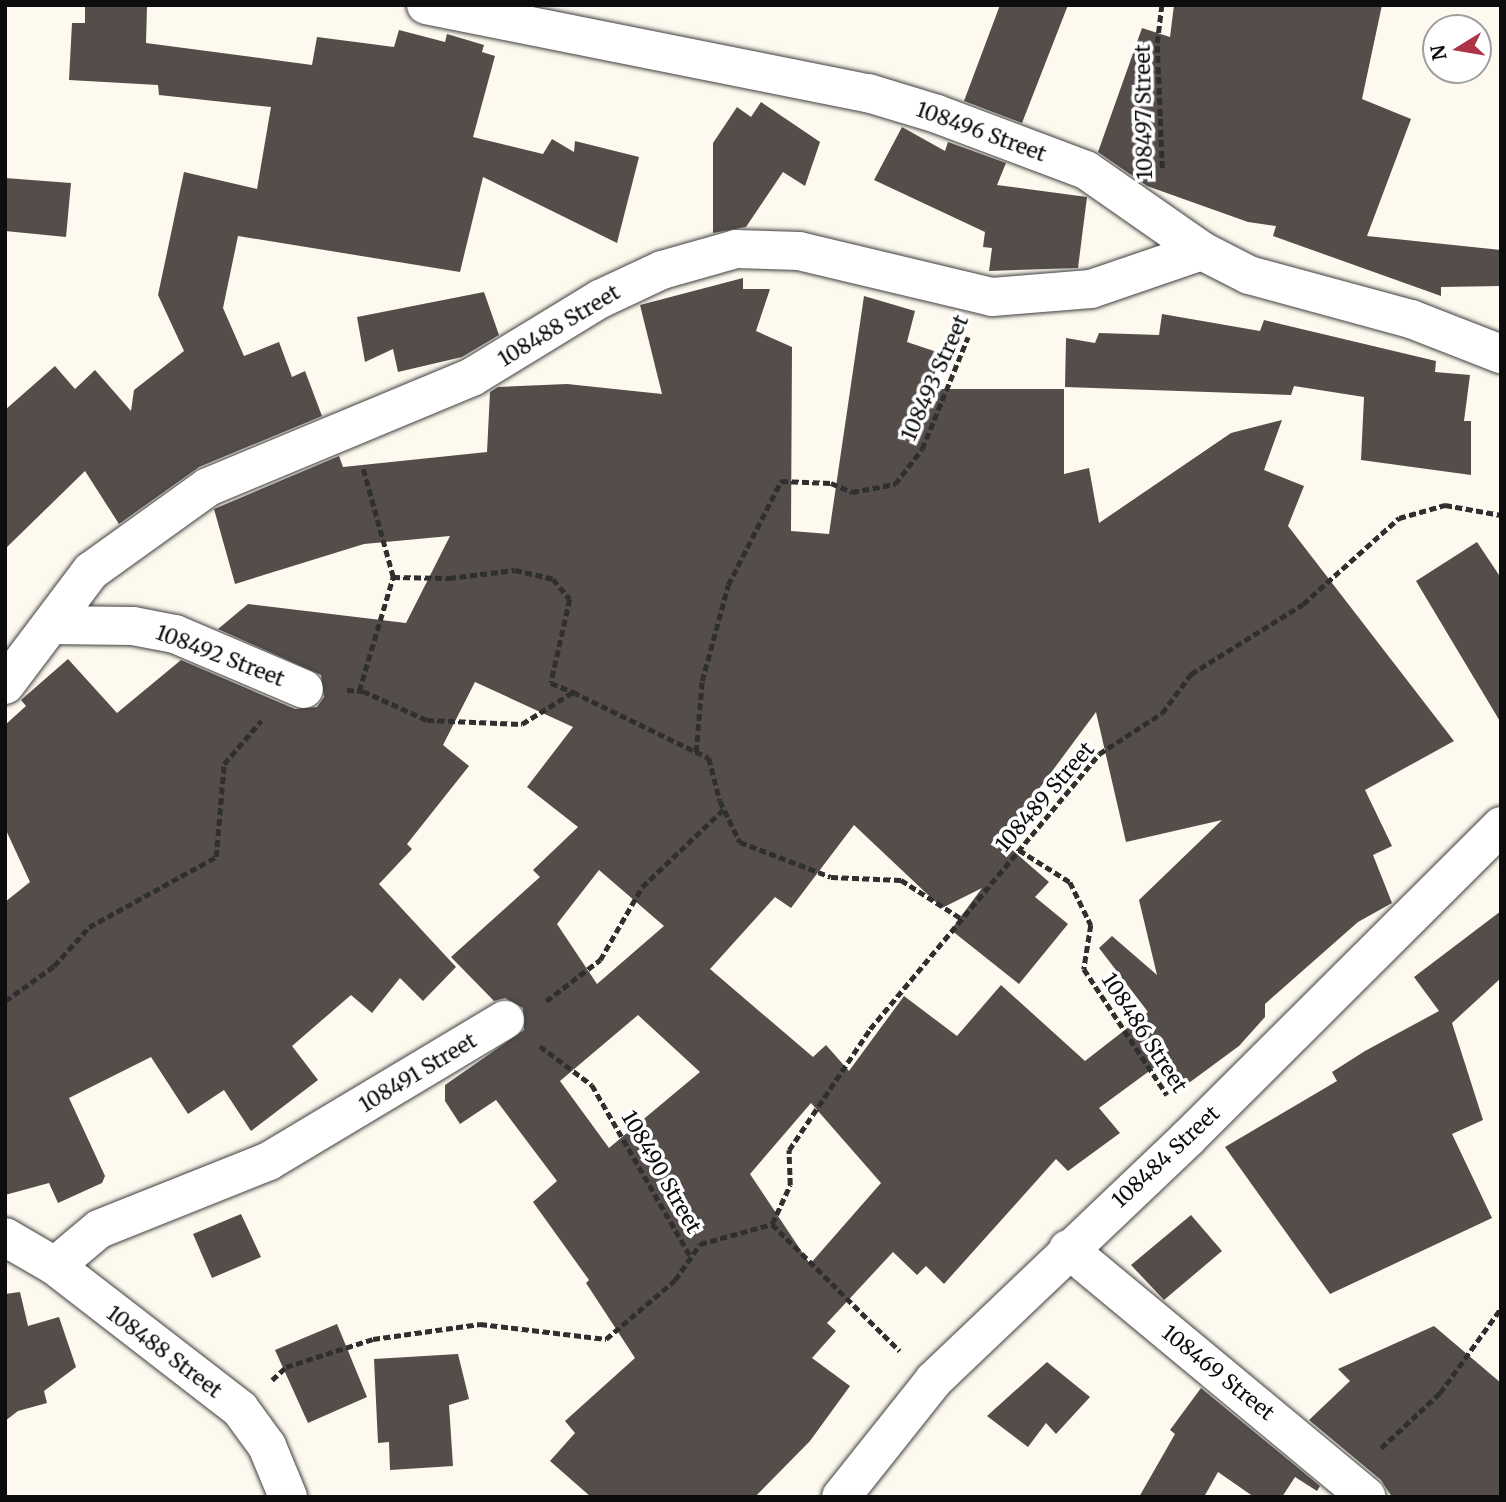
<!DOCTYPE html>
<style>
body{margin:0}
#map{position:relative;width:1506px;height:1502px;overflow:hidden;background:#fdf9ee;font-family:Merriweather,serif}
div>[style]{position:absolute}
.building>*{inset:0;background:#544d4a}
.path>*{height:4.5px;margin-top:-2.25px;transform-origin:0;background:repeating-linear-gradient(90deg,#2f2f2f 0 7px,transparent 0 10.5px)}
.roads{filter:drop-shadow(0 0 2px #404040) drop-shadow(0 0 2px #404040)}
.minor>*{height:38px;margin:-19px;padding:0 19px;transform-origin:19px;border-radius:19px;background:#fff}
span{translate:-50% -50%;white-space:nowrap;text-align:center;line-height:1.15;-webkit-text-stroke:7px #fff;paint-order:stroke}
.street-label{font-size:21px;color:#0d0d0d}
.frame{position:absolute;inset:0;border:7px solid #0d0d0d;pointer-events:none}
.north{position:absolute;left:1422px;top:14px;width:70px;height:70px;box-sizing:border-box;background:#fff;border:2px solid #9e9e9e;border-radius:50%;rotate:259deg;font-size:19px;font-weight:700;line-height:28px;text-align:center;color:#0d0d0d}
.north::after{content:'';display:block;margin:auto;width:24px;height:32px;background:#af3347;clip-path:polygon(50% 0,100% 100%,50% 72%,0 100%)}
</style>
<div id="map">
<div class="building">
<i style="clip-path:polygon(85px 5px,147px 7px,146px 43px,312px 65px,317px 37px,394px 47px,399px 30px,445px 42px,447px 34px,484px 45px,482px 52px,495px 56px,473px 137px,543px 154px,552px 139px,574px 152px,575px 141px,639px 157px,617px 243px,483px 177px,460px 272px,238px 236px,223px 308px,244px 356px,279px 342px,292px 377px,305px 371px,322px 416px,199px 467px,119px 524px,85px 471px,5px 549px,5px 410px,55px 366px,75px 389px,95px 370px,131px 411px,134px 390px,184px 351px,158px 295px,184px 172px,257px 189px,271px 107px,159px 95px,158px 85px,69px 80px,72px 23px,85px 23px)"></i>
<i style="clip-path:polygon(1000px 5px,1068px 5px,1022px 123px,964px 101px)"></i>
<i style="clip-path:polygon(1174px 5px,1382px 5px,1362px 99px,1411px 119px,1367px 236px,1501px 250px,1501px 286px,1441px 287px,1441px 296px,1273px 236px,1276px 226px,1248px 222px,1147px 186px,1098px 152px,1142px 28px,1170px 37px)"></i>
<i style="clip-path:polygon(761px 102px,820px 142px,805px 186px,783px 172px,746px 227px,713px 233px,713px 143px,737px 107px,751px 117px)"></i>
<i style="clip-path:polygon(902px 127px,945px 151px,948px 142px,1006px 163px,997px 185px,1087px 197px,1078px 268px,989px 271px,992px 248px,983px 247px,985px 232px,874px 180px)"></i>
<i style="clip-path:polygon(5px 178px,71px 183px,66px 237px,5px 231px)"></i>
<i style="clip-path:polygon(evenodd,743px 278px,743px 289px,770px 289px,756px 331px,792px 347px,791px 531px,829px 534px,864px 296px,915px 311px,907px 342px,940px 353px,931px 389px,1064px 389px,1064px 474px,1089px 468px,1099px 523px,1231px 433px,1282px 420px,1264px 470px,1304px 486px,1288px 526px,1454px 741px,1365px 790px,1392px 846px,1373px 855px,1392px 903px,1358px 922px,1265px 1004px,1265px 1017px,1239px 1046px,1182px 1088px,1163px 1061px,1099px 1108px,1120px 1133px,1068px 1171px,1056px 1159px,944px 1284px,926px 1266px,917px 1275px,893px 1252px,827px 1323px,836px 1331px,812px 1358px,850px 1386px,810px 1441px,755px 1497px,591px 1497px,550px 1461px,575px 1433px,565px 1421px,635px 1358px,586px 1283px,589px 1280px,533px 1202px,557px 1181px,496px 1100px,460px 1124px,445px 1101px,445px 1085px,524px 1030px,523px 1008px,505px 998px,494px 1001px,451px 957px,540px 877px,533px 870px,578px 827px,527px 787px,573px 727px,475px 682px,443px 745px,469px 766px,407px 844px,412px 849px,379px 884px,456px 967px,423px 1001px,400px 978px,372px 1013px,351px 995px,292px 1046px,318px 1080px,251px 1131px,224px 1090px,188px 1114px,151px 1057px,69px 1098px,105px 1176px,102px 1183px,58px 1203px,49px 1183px,5px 1195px,5px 902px,30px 882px,5px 828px,5px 725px,26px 706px,21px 700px,68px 659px,117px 713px,181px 660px,295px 709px,317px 707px,324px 697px,321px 675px,218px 629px,248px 604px,406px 623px,450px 536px,364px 544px,235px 584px,214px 509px,339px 456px,343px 467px,487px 452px,490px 392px,498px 387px,567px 384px,662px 394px,640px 305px,743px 278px,1096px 712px,1126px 842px,1222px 820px,1139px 900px,1157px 975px,1112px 936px,1099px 948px,1148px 1012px,1085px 1061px,1001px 985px,957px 1036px,904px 996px,849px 1071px,826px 1045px,813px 1057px,710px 969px,775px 897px,791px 908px,854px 825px,942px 908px,982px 888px,951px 930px,1019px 984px,1068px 924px,1035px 897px,1049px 882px,1001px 840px,1096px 712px,743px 278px,599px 870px,664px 926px,597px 984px,557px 924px,599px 870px,743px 278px,638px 1015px,700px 1072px,609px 1148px,560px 1081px,638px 1015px,743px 278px,811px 1103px,881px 1183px,810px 1264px,750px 1174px,811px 1103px)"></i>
<i style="clip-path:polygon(484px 292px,499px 335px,462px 357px,398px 372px,393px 349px,365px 362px,357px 317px)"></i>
<i style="clip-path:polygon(1162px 314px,1260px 331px,1264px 320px,1436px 361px,1435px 372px,1470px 375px,1464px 421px,1471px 421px,1471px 475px,1361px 460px,1364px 397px,1294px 386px,1291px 395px,1065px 387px,1066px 338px,1095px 343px,1099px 333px,1159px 335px)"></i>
<i style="clip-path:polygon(1477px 542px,1501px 578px,1501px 723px,1416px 581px)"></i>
<i style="clip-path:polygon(1501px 911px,1501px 978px,1452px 1023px,1483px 1120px,1452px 1134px,1492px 1218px,1330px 1294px,1225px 1147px,1337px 1081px,1332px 1072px,1365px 1051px,1439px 1011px,1414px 977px)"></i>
<i style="clip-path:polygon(241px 1214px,261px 1257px,212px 1278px,193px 1234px)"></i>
<i style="clip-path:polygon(1191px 1215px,1222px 1251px,1164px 1300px,1131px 1265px)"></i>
<i style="clip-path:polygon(20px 1292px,28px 1326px,59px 1317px,76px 1367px,44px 1391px,47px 1403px,18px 1411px,5px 1421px,5px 1294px)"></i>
<i style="clip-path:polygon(337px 1324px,367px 1397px,308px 1423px,275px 1350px)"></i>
<i style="clip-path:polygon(1434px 1326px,1501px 1383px,1501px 1497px,1392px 1497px,1381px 1480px,1309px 1420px,1350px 1381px,1338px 1369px)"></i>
<i style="clip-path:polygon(458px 1354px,469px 1399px,449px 1405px,453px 1466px,390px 1470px,389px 1442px,378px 1443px,374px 1359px)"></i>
<i style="clip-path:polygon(1047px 1362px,1090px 1397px,1056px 1434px,1046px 1423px,1028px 1447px,987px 1416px)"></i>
<i style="clip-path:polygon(1201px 1388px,1320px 1486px,1317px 1491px,1295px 1477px,1282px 1497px,1254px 1497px,1218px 1472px,1204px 1497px,1139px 1497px,1175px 1434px,1170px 1430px)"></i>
</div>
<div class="path">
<i style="left:1162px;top:168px;width:125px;rotate:-92.3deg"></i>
<i style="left:1157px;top:43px;width:38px;rotate:-83deg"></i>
<i style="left:393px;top:577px;width:56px;rotate:1deg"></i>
<i style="left:449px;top:578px;width:66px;rotate:-6.9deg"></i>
<i style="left:515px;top:570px;width:39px;rotate:13deg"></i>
<i style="left:553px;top:579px;width:26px;rotate:50deg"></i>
<i style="left:570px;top:599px;width:86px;rotate:102.7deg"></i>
<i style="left:551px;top:683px;width:24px;rotate:22deg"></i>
<i style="left:347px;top:690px;width:16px;rotate:4deg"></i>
<i style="left:363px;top:691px;width:70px;rotate:24.4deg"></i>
<i style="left:427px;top:720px;width:95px;rotate:2.4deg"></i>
<i style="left:522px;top:724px;width:60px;rotate:-32.1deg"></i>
<i style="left:573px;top:692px;width:151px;rotate:25.9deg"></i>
<i style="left:709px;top:758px;width:44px;rotate:75.7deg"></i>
<i style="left:720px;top:801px;width:46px;rotate:64deg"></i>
<i style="left:740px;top:842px;width:97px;rotate:21deg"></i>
<i style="left:831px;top:877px;width:70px;rotate:2.5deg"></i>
<i style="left:901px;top:880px;width:72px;rotate:32.6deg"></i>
<i style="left:359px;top:691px;width:119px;rotate:-73.4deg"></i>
<i style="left:393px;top:577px;width:112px;rotate:-105.5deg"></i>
<i style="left:696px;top:752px;width:71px;rotate:-85.2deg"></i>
<i style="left:702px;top:681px;width:99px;rotate:-74.8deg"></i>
<i style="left:728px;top:585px;width:117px;rotate:-63deg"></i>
<i style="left:781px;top:481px;width:50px;rotate:2.3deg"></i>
<i style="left:831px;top:483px;width:23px;rotate:23deg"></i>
<i style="left:852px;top:492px;width:44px;rotate:-10.5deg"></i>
<i style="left:895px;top:484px;width:44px;rotate:-52.4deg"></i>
<i style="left:922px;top:449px;width:121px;rotate:-67.7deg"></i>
<i style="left:1019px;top:850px;width:60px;rotate:32.1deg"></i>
<i style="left:1070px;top:882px;width:48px;rotate:64deg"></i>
<i style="left:1091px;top:925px;width:45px;rotate:99deg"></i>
<i style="left:1084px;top:969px;width:151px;rotate:56.6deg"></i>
<i style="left:5px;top:1001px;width:60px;rotate:-35.5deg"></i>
<i style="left:54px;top:966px;width:52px;rotate:-48.1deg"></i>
<i style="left:89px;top:927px;width:145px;rotate:-28.9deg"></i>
<i style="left:216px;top:857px;width:93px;rotate:-85.1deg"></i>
<i style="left:224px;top:764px;width:57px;rotate:-49.3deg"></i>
<i style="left:546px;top:1001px;width:68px;rotate:-37.2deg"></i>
<i style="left:600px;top:960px;width:84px;rotate:-60.1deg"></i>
<i style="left:642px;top:887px;width:113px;rotate:-43.6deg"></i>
<i style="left:540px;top:1046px;width:65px;rotate:36.9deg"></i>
<i style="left:592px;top:1085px;width:198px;rotate:60.1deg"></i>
<i style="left:772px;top:1224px;width:180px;rotate:44.8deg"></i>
<i style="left:272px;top:1380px;width:19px;rotate:-43deg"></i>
<i style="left:286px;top:1367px;width:91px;rotate:-17.8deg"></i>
<i style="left:373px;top:1339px;width:108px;rotate:-8deg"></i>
<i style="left:480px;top:1324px;width:127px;rotate:6.8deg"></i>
<i style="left:606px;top:1339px;width:91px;rotate:-40.5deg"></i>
<i style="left:675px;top:1280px;width:44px;rotate:-55.2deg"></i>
<i style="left:700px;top:1244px;width:75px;rotate:-15.5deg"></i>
<i style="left:772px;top:1224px;width:43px;rotate:-65.2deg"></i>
<i style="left:790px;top:1185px;width:35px;rotate:-92deg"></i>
<i style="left:789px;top:1150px;width:146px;rotate:-56.2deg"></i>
<i style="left:870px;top:1029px;width:358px;rotate:-50.2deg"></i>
<i style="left:1099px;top:754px;width:75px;rotate:-33.1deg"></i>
<i style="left:1162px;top:713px;width:49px;rotate:-53.4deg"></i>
<i style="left:1191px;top:674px;width:132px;rotate:-32deg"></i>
<i style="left:1303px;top:604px;width:129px;rotate:-41.9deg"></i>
<i style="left:1399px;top:518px;width:48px;rotate:-15.8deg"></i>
<i style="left:1445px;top:505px;width:57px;rotate:10.1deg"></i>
<i style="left:1381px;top:1448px;width:81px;rotate:-43deg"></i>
<i style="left:1440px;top:1393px;width:105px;rotate:-54.3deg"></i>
</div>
<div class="roads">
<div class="minor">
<i style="left:426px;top:5px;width:451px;rotate:11.3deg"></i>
<i style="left:868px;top:93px;width:72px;rotate:16.9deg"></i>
<i style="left:937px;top:114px;width:159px;rotate:20.6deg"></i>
<i style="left:1086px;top:170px;width:141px;rotate:34.9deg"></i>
<i style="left:1202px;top:251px;width:53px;rotate:27.1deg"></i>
<i style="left:1249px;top:275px;width:168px;rotate:15.2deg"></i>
<i style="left:1411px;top:319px;width:97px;rotate:21.3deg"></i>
<i style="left:51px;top:625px;width:82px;rotate:0.7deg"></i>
<i style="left:133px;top:626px;width:43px;rotate:10.8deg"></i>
<i style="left:175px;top:634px;width:140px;rotate:23.1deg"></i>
<i style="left:5px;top:685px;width:143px;rotate:-53deg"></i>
<i style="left:91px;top:571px;width:144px;rotate:-35.7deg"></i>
<i style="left:208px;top:487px;width:286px;rotate:-22.6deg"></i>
<i style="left:472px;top:377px;width:150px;rotate:-31.4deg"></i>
<i style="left:600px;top:299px;width:68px;rotate:-25.1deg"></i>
<i style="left:662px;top:270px;width:77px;rotate:-15.8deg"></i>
<i style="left:736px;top:249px;width:63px;rotate:1.8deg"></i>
<i style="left:799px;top:251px;width:198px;rotate:13.4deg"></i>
<i style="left:992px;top:297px;width:99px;rotate:-4.6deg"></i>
<i style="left:1091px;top:289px;width:117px;rotate:-18.9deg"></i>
<i style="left:5px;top:1237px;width:58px;rotate:30.1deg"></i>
<i style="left:55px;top:1266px;width:234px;rotate:37.7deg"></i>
<i style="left:240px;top:1409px;width:46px;rotate:53.9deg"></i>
<i style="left:267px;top:1446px;width:55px;rotate:67.6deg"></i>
<i style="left:1068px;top:1249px;width:388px;rotate:39.7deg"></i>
<i style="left:55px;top:1266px;width:57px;rotate:-40.1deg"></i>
<i style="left:99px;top:1229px;width:183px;rotate:-21.8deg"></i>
<i style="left:269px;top:1161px;width:275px;rotate:-30.9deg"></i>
<i style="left:841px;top:1497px;width:149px;rotate:-51.5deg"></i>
<i style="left:934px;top:1380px;width:351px;rotate:-43.6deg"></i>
<i style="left:1188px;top:1138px;width:442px;rotate:-44.9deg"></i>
</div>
</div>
<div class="street-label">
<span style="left:1144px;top:112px;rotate:-91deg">108497 Street</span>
<span style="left:981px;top:132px;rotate:20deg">108496 Street</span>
<span style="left:559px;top:326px;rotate:-31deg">108488 Street</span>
<span style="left:935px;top:378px;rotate:-66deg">108493 Street</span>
<span style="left:220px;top:656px;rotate:21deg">108492 Street</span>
<span style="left:1045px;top:797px;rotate:-49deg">108489 Street</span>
<span style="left:1144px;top:1033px;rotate:57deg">108486 Street</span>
<span style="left:418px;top:1073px;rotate:-31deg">108491 Street</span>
<span style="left:1166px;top:1157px;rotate:-43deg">108484 Street</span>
<span style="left:661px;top:1172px;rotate:60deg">108490 Street</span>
<span style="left:164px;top:1352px;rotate:37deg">108488 Street</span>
<span style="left:1218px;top:1373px;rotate:39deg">108469 Street</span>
</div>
<div class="frame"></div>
<div class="north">N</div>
</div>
